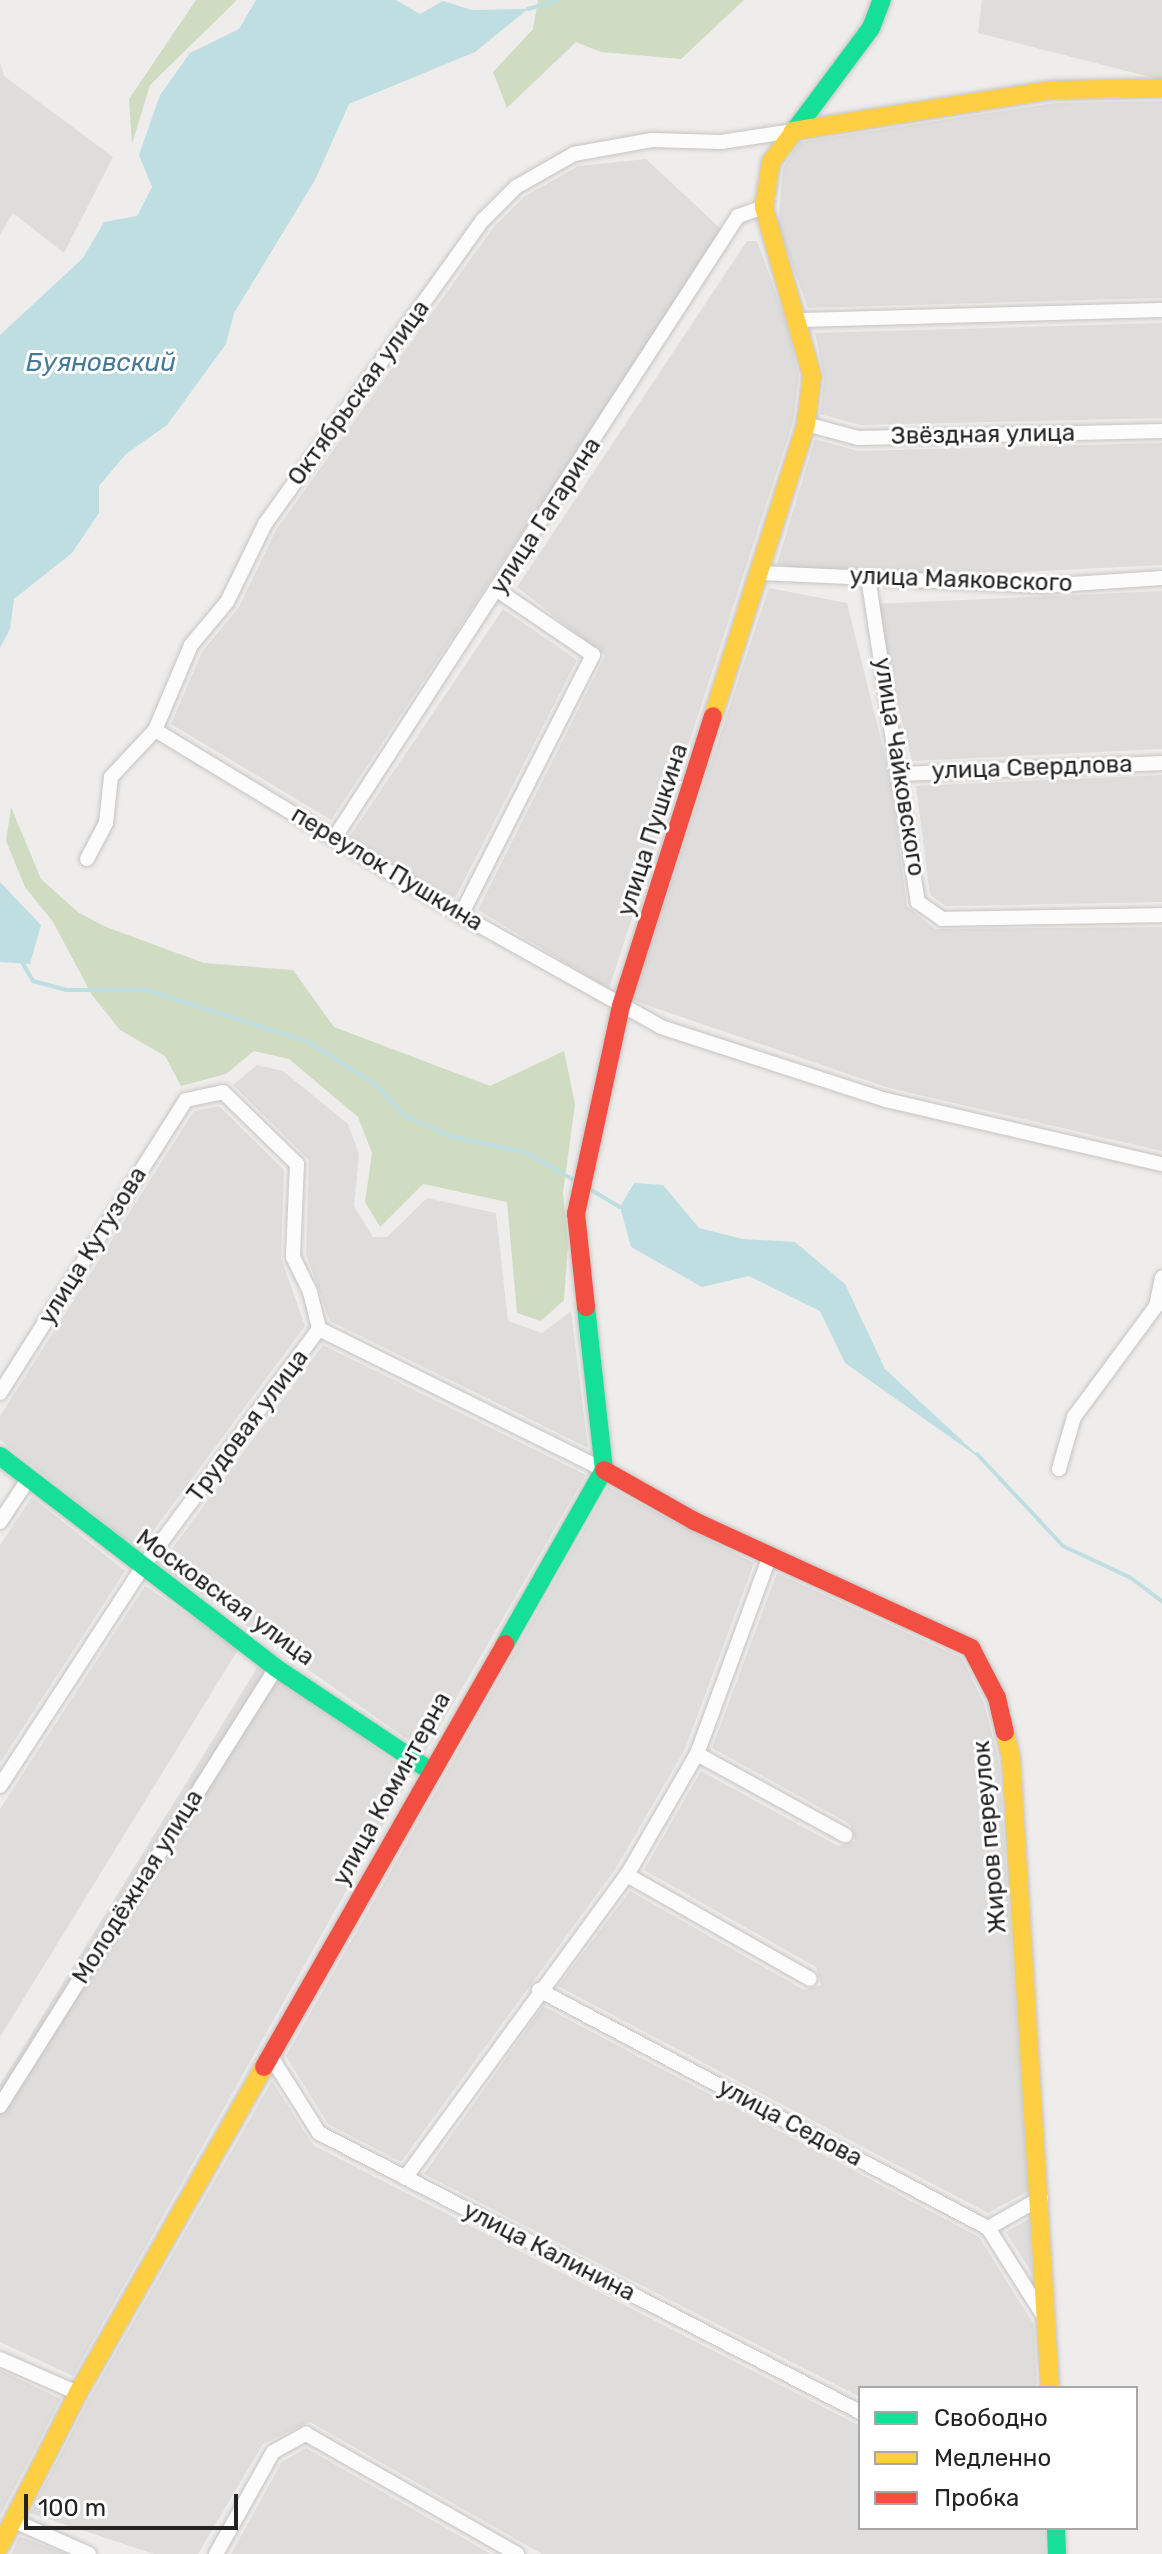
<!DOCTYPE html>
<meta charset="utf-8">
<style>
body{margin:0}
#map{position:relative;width:1162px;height:2554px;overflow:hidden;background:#efedeb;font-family:Rubik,sans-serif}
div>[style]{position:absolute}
.residential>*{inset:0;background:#dfdddc}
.forest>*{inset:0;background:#cfdcc1}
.water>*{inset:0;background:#bfdee1}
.stream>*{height:4px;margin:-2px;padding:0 2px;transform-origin:2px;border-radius:2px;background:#bfdee1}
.roads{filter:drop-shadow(0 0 2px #c5c4c3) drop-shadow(0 0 2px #c5c4c3)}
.street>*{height:14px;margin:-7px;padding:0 7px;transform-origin:7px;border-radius:7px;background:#fdfcfc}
.fast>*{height:18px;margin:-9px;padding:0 9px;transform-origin:9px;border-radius:9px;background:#16e098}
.slow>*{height:18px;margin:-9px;padding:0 9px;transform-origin:9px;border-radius:9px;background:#ffcf43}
.jam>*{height:18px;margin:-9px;padding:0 9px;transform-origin:9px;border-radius:9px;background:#f24e42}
span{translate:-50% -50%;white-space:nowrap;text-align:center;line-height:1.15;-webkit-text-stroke:6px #fff;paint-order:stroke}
.street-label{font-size:24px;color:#222}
.water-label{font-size:26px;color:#477a97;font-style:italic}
.legend{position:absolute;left:858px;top:2386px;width:280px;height:144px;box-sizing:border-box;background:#fff;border:2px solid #a7a7a7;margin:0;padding:10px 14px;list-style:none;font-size:24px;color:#222}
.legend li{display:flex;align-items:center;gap:16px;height:40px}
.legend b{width:40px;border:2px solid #a7a7a7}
.scale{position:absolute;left:24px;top:2494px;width:214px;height:36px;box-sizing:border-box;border:4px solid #222;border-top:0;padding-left:10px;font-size:24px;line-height:28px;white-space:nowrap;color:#222;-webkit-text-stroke:6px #fff;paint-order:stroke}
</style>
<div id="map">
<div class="residential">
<i style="clip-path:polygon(982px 0,1162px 0,1162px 80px,978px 33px)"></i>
<i style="clip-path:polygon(0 62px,4px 76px,113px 157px,64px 253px,13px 213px,0 235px)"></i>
<i style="clip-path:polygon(1162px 101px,1162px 298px,808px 308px,778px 226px,783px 167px,800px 142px,1054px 103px)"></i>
<i style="clip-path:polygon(646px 159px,723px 231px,331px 820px,171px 724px,202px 652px,239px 607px,276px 530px,493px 228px,524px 197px,578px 166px)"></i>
<i style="clip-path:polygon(747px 241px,757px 241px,787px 324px,799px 376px,793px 422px,609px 989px,478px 910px,605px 656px,517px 587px)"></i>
<i style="clip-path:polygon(1162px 323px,1162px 418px,860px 425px,820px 414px,824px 377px,815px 333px)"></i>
<i style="clip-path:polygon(815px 439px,858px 451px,1162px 443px,1162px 565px,859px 580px,777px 564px)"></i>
<i style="clip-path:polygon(769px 588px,847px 603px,890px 776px,907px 906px,935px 929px,1162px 927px,1162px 1151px,889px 1088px,632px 1000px)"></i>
<i style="clip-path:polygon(1162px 591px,1162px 749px,912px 761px,874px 604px)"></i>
<i style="clip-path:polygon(503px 609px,577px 660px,455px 898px,362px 851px,350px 836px)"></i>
<i style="clip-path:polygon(1162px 775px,1162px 902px,946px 906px,930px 895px,916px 786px)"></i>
<i style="clip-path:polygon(257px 1065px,283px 1071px,348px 1124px,359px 1154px,354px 1206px,373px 1237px,387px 1237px,427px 1198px,496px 1213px,508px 1321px,542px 1333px,571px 1311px,588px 1448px,330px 1321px,306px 1254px,309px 1160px,233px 1085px)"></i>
<i style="clip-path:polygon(219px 1106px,284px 1170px,281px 1258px,305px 1326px,139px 1550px,0 1440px,0 1416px,194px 1111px)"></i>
<i style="clip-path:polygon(323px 1345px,586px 1475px,425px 1752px,160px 1565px)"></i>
<i style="clip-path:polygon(608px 1487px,754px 1563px,685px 1749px,616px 1868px,401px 2162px,328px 2124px,286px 2056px)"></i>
<i style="clip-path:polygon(32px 1497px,125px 1571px,0 1763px,0 1545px)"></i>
<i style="clip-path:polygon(777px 1573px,962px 1658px,984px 1703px,999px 1761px,1028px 2191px,988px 2213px,558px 1986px,630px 1891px,804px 1990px,821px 1985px,816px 1967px,644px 1870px,701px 1771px,838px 1846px,855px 1841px,850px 1824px,712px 1748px)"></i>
<i style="clip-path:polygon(145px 1586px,239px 1648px,0 2037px,0 1809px)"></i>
<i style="clip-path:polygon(260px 1663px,412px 1774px,73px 2376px,0 2342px,0 2085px)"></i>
<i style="clip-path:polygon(543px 2006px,979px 2237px,1034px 2325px,1037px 2388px,860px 2388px,860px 2397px,424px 2174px)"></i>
<i style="clip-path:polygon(272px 2081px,313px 2145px,860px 2426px,860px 2528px,1044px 2528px,1045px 2554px,542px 2554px,310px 2422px,263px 2444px,198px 2554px,154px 2554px,30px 2513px,89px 2399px)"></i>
<i style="clip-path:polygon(1029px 2219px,1032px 2273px,1006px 2232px)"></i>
<i style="clip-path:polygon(0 2370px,61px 2399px,0 2516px)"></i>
<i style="clip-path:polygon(306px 2448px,491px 2554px,231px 2554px,282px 2462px)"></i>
<i style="clip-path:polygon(19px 2536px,67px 2554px,12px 2554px)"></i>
</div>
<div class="forest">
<i style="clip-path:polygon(196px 0,237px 0,150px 85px,132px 144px,129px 99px)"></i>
<i style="clip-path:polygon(538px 0,744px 0,681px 59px,601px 52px,576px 42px,507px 108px,493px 72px,533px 29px)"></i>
<i style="clip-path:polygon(11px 807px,41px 879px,79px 913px,106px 927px,204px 963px,293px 970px,334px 1027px,490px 1086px,564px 1051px,575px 1104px,563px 1193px,568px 1244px,564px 1300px,541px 1321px,517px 1313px,507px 1202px,423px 1184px,380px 1227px,365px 1202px,372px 1153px,358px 1117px,289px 1059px,254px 1051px,226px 1074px,181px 1086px,165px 1056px,120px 1030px,92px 995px,53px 922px,25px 887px,6px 841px)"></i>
</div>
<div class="water">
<i style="clip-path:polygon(256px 0,396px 0,420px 14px,443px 1px,472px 10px,528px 9px,475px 52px,349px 104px,315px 180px,234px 313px,226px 344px,167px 425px,126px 454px,99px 486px,99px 513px,72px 553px,14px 599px,10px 629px,0 648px,0 335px,83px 258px,104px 222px,137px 216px,152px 187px,139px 155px,160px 95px,190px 53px,239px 29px)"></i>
<i style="clip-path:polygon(0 882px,41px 925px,30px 964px,0 962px)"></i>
<i style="clip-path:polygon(634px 1183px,663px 1185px,699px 1228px,743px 1239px,795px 1242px,845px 1284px,885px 1369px,984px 1461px,845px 1363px,820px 1311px,749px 1276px,702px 1287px,631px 1247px,620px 1207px)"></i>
</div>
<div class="stream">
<i style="left:528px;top:9px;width:32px;rotate:-16deg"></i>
<i style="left:22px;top:962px;width:22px;rotate:60deg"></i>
<i style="left:33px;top:981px;width:34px;rotate:15deg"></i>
<i style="left:66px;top:990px;width:81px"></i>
<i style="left:147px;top:990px;width:170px;rotate:17.8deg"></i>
<i style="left:309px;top:1042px;width:80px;rotate:32.7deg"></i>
<i style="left:376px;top:1085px;width:41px;rotate:47deg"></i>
<i style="left:404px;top:1115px;width:51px;rotate:24.5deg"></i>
<i style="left:450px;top:1136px;width:79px;rotate:12.4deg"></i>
<i style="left:527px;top:1153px;width:58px;rotate:30.1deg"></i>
<i style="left:588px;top:1188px;width:37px;rotate:31deg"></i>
<i style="left:977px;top:1454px;width:126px;rotate:46.9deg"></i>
<i style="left:1063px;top:1546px;width:75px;rotate:25.2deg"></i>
<i style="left:1131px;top:1578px;width:39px;rotate:37deg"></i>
</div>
<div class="roads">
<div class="street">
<i style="left:800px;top:320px;width:362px;rotate:-1.6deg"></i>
<i style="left:806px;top:424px;width:54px;rotate:15.1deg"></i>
<i style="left:858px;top:438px;width:304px;rotate:-1.3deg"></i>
<i style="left:761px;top:573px;width:281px;rotate:2.6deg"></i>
<i style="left:1042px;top:586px;width:120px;rotate:-3.8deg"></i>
<i style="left:868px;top:577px;width:329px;rotate:81.3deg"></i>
<i style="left:918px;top:902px;width:29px;rotate:35deg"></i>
<i style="left:942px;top:919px;width:220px;rotate:-1deg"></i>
<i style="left:155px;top:730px;width:358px;rotate:31.2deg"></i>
<i style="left:461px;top:915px;width:229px;rotate:29.2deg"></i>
<i style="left:661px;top:1027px;width:237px;rotate:18deg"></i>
<i style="left:886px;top:1100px;width:283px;rotate:13.1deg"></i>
<i style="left:902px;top:774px;width:260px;rotate:-2.4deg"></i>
<i style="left:335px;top:837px;width:740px;rotate:-57.02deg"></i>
<i style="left:738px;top:216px;width:28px;rotate:-19deg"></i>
<i style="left:87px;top:859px;width:41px;rotate:-62.2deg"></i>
<i style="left:106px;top:823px;width:46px;rotate:-83.8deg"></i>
<i style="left:111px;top:777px;width:64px;rotate:-46.9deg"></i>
<i style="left:155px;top:730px;width:92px;rotate:-67deg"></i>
<i style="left:191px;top:645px;width:56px;rotate:-50.1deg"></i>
<i style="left:227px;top:602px;width:87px;rotate:-64deg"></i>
<i style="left:265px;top:524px;width:374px;rotate:-54.4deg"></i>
<i style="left:483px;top:220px;width:47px;rotate:-45deg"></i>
<i style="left:516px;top:187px;width:67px;rotate:-29.6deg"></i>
<i style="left:574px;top:154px;width:79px;rotate:-10.2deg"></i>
<i style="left:652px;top:140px;width:69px;rotate:1.7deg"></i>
<i style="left:721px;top:142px;width:73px;rotate:-8.7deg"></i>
<i style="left:461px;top:915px;width:292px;rotate:-63.1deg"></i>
<i style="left:593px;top:655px;width:114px;rotate:-145.8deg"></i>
<i style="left:319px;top:1329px;width:318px;rotate:26.3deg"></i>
<i style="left:0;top:1393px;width:347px;rotate:-57.6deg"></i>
<i style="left:186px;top:1100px;width:38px;rotate:-12deg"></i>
<i style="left:223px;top:1092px;width:103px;rotate:44.2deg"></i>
<i style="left:297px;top:1164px;width:93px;rotate:92.5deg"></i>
<i style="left:293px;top:1257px;width:39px;rotate:64deg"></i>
<i style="left:310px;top:1292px;width:38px;rotate:76deg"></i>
<i style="left:1059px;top:1469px;width:54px;rotate:-73.9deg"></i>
<i style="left:1074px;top:1417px;width:138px;rotate:-53.5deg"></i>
<i style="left:1156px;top:1306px;width:29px;rotate:-78deg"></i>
<i style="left:0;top:1522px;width:53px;rotate:-56.6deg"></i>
<i style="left:697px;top:1754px;width:169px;rotate:28.7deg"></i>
<i style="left:0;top:1786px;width:260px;rotate:-56.9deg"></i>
<i style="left:142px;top:1568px;width:297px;rotate:-53.5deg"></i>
<i style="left:627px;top:1875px;width:210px;rotate:29.6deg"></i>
<i style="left:539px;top:1990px;width:508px;rotate:27.93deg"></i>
<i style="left:988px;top:2228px;width:61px;rotate:-29.5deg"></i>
<i style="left:271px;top:2057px;width:90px;rotate:57.7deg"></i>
<i style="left:319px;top:2133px;width:609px;rotate:27.28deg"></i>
<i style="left:0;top:2106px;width:518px;rotate:-57.78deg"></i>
<i style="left:405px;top:2178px;width:376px;rotate:-53.8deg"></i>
<i style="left:627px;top:1875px;width:140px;rotate:-60deg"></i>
<i style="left:697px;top:1754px;width:211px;rotate:-69.8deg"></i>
<i style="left:988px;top:2228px;width:103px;rotate:57.7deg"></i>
<i style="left:0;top:2359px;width:85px;rotate:23.6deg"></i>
<i style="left:12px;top:2520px;width:84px;rotate:23.8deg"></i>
<i style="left:216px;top:2554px;width:117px;rotate:-60.8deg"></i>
<i style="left:273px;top:2452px;width:38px;rotate:-29deg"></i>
<i style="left:306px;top:2434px;width:243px;rotate:29.6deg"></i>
</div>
<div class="fast">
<i style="left:792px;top:134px;width:132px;rotate:-53.3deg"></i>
<i style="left:871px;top:28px;width:30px;rotate:-69deg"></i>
<i style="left:0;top:1456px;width:348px;rotate:37.5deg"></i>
<i style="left:276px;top:1668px;width:184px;rotate:33.7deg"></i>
<i style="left:505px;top:1644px;width:200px;rotate:-60.4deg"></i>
<i style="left:604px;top:1470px;width:164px;rotate:-96.3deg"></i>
<i style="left:1056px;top:2528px;width:26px;rotate:88deg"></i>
</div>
<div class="slow">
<i style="left:793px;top:131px;width:263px;rotate:-9deg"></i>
<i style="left:1053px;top:90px;width:109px;rotate:-1.1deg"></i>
<i style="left:713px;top:716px;width:306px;rotate:-72.3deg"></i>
<i style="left:806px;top:424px;width:48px;rotate:-82.9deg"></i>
<i style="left:812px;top:376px;width:176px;rotate:-105.9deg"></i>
<i style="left:764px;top:207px;width:46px;rotate:-81.2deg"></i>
<i style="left:771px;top:162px;width:35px;rotate:-53deg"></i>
<i style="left:1005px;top:1732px;width:28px;rotate:77deg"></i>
<i style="left:1011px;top:1759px;width:630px;rotate:86.45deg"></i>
<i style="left:0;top:2546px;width:172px;rotate:-63deg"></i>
<i style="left:78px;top:2393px;width:375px;rotate:-60.3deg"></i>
</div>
<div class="jam">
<i style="left:586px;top:1307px;width:94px;rotate:-96.1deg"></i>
<i style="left:576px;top:1214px;width:213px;rotate:-77.8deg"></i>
<i style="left:621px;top:1006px;width:304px;rotate:-72.4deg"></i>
<i style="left:604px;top:1470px;width:103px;rotate:29.5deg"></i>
<i style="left:694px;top:1521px;width:305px;rotate:24.6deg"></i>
<i style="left:971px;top:1648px;width:56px;rotate:62.5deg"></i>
<i style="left:997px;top:1698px;width:35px;rotate:77deg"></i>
<i style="left:264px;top:2067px;width:487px;rotate:-60.3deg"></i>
</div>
</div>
<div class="street-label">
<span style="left:359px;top:393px;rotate:-54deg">Октябрьская улица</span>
<span style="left:983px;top:435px;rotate:-1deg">Звёздная улица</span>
<span style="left:546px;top:516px;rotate:-57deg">улица Гагарина</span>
<span style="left:961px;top:580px;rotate:2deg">улица Маяковского</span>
<span style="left:899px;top:767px;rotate:81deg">улица Чайковского</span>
<span style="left:1032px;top:768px;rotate:-2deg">улица Свердлова</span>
<span style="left:653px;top:830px;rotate:-72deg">улица Пушкина</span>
<span style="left:387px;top:869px;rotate:31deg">переулок Пушкина</span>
<span style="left:93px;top:1246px;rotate:-58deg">улица Кутузова</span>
<span style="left:248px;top:1426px;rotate:-53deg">Трудовая улица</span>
<span style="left:225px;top:1598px;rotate:36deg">Московская улица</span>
<span style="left:392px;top:1789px;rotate:-61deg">улица Коминтерна</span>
<span style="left:990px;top:1837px;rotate:-95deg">Жиров переулок</span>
<span style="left:138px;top:1887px;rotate:-58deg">Молодёжная улица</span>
<span style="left:790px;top:2123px;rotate:28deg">улица Седова</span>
<span style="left:549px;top:2252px;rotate:27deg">улица Калинина</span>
</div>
<div class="water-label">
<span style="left:101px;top:363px">Буяновский</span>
</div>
<ul class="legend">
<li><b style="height:10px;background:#16e098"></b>Свободно</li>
<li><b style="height:10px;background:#ffcf43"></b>Медленно</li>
<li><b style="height:10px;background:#f24e42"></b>Пробка</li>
</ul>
<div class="scale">100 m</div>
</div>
